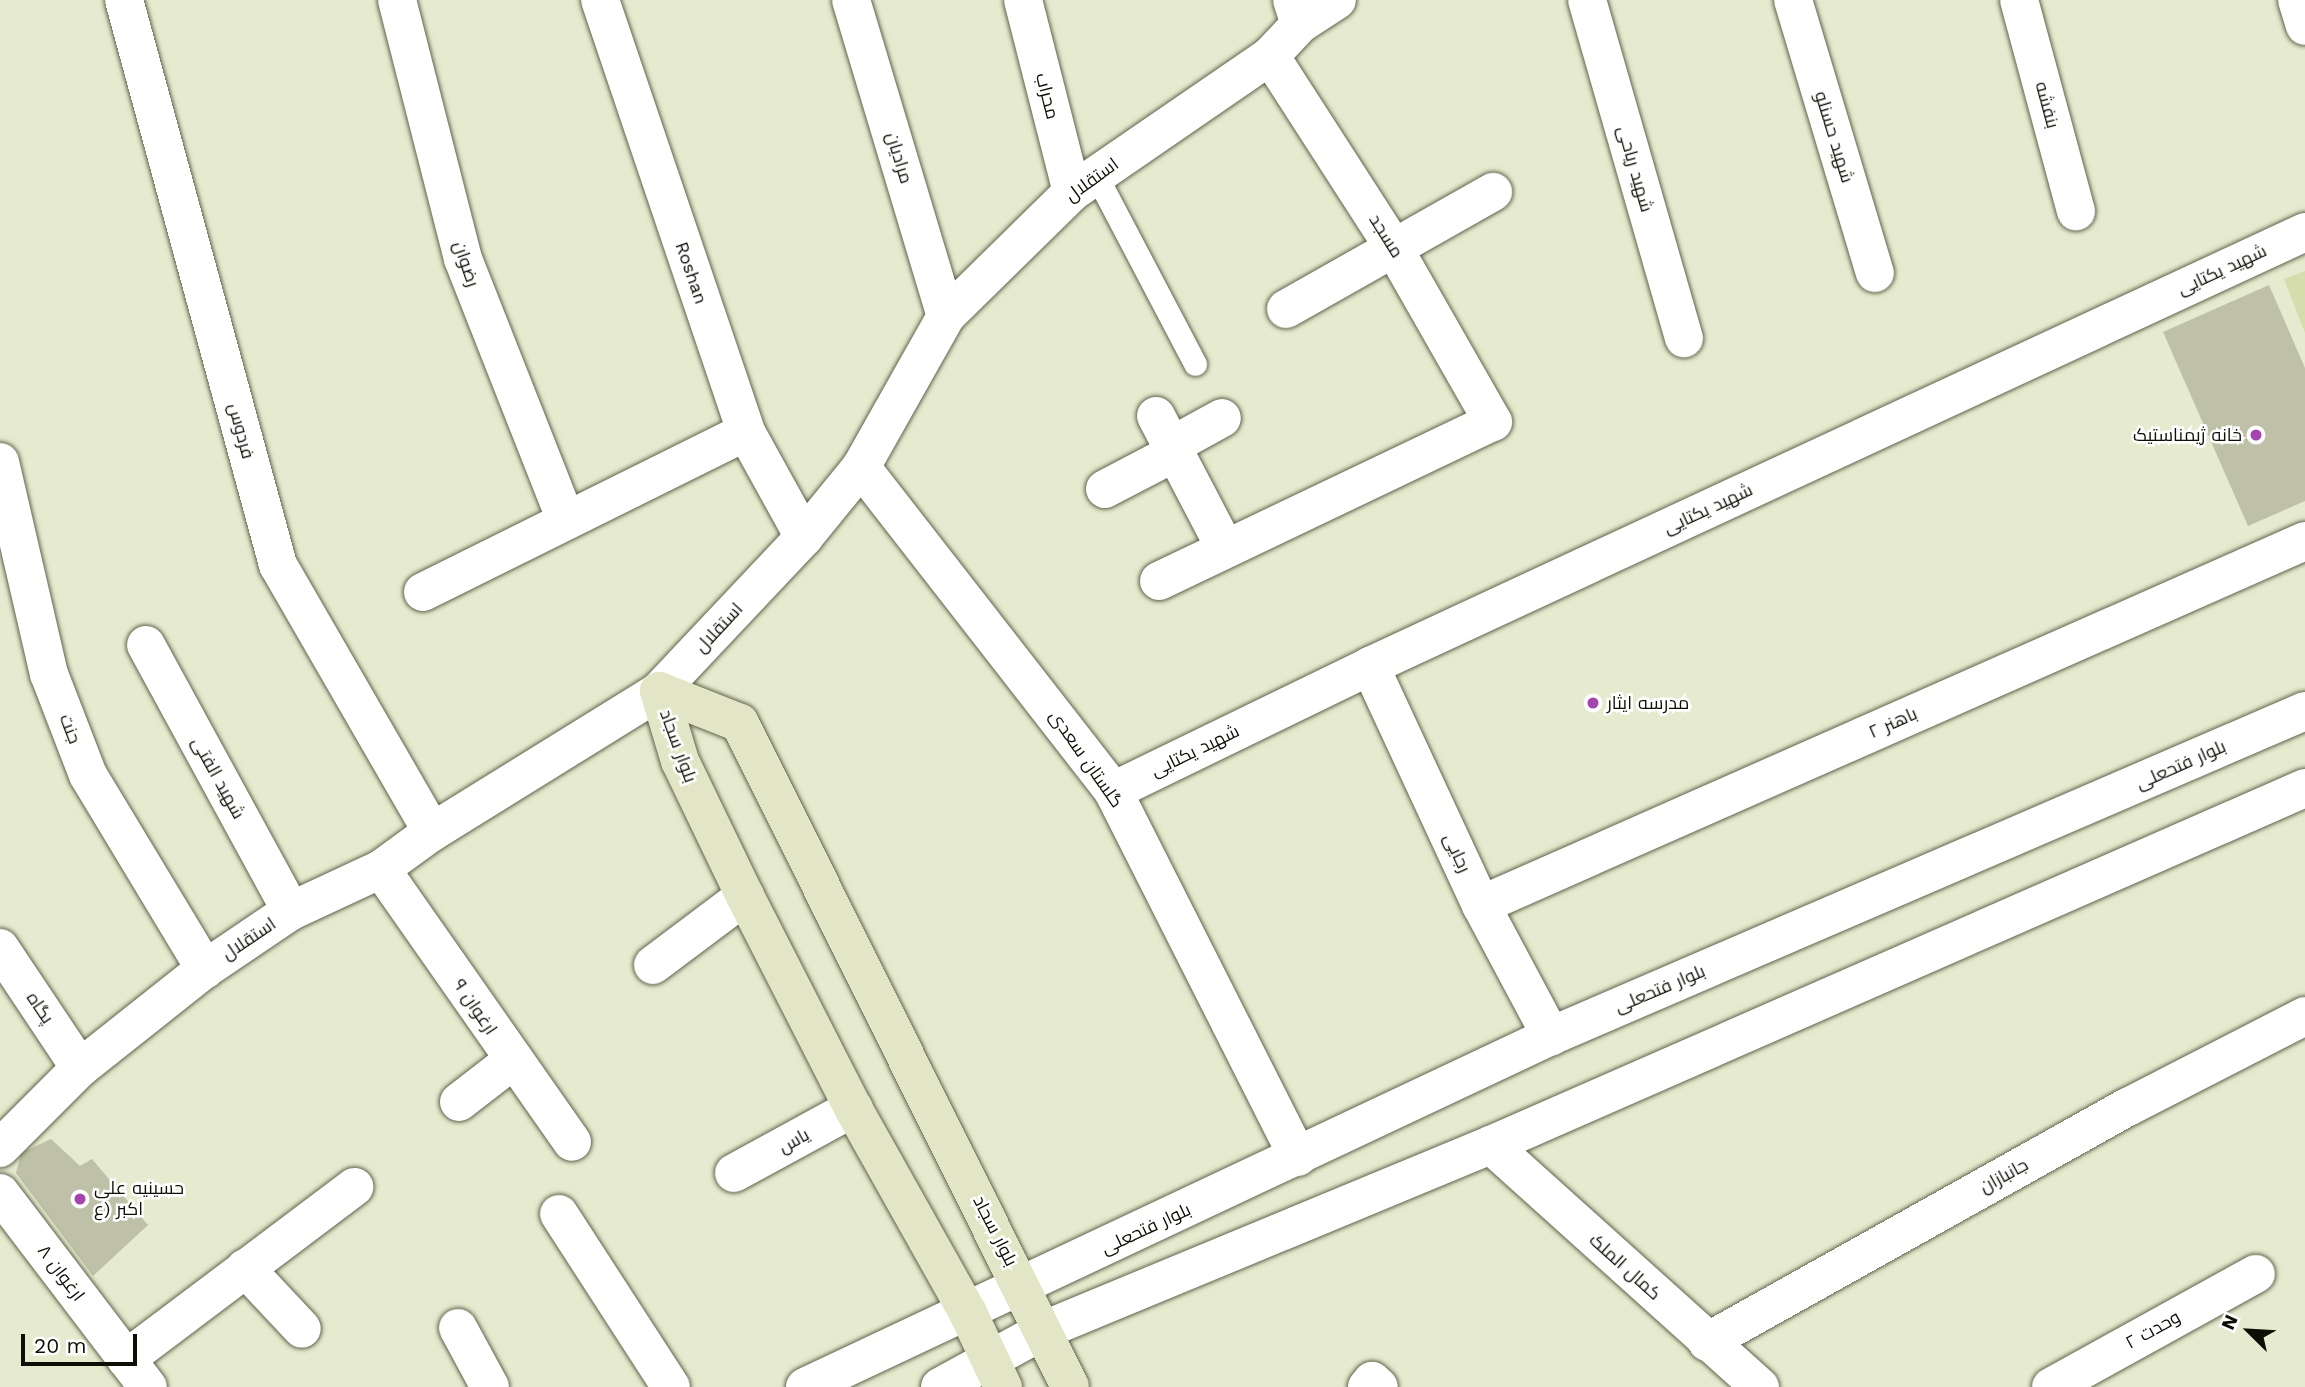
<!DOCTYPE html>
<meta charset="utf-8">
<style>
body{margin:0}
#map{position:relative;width:2305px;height:1387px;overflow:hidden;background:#e6eace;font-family:"Work Sans",Cairo,sans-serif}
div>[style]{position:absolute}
.green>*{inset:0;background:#d6ddac}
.building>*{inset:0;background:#bec1a7}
.roads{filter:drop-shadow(0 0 2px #60634c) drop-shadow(0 0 2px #60634c)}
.service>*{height:23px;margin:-11.5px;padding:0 11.5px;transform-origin:11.5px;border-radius:11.5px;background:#fff}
.minor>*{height:38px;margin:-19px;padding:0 19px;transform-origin:19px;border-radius:19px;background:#fff}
.tertiary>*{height:38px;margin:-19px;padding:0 19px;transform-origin:19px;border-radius:19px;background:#fff}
.secondary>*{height:38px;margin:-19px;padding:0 19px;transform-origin:19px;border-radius:19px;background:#e3e6c6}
.dots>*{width:19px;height:19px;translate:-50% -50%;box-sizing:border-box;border:4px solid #fff;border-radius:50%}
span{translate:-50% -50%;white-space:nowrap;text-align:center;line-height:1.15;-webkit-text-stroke:5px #fff;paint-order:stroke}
.street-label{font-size:18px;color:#0d0e05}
.poi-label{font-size:18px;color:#0d0e05}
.right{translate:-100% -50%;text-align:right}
.left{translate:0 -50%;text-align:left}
.north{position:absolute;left:2214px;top:1296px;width:70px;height:70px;-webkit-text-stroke:5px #fff;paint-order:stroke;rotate:294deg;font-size:19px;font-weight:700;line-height:28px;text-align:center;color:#0d0e05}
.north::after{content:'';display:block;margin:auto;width:24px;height:32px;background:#0d0e05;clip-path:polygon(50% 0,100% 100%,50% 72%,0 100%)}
.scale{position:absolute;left:21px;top:1334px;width:116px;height:32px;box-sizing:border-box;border:4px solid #0d0e05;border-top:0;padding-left:9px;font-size:21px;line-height:24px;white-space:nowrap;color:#0d0e05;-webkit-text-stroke:5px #fff;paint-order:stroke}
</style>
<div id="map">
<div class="green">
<i style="clip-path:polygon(2305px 271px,2305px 333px,2284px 279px)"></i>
</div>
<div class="building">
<i style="clip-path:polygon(2269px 285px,2305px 368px,2305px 501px,2248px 526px,2163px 332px)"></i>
<i style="clip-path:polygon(51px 1139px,80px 1166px,92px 1159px,148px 1225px,93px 1276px,16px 1173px,21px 1153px)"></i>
</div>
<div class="roads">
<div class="service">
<i style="left:1097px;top:177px;width:211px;rotate:62.3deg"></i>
</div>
<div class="minor">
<i style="left:124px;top:0;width:586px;rotate:74.75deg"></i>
<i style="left:278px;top:565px;width:308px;rotate:60deg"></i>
<i style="left:397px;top:0;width:267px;rotate:75.7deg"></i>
<i style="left:463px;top:259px;width:278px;rotate:68.5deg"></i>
<i style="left:600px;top:0;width:456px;rotate:71.3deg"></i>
<i style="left:746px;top:432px;width:120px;rotate:61.1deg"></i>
<i style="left:851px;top:0;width:330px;rotate:73.3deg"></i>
<i style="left:1023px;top:0;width:198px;rotate:75.7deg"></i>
<i style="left:1292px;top:0;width:25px;rotate:72deg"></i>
<i style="left:1587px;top:0;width:352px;rotate:74deg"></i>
<i style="left:1793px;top:0;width:285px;rotate:73.3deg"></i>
<i style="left:2019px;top:0;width:219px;rotate:74.9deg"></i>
<i style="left:1286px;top:309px;width:238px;rotate:-29.5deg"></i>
<i style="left:1156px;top:416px;width:147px;rotate:62.4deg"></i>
<i style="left:1171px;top:446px;width:58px;rotate:-28.8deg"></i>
<i style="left:0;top:462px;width:218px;rotate:77deg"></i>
<i style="left:49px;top:674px;width:108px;rotate:68.9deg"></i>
<i style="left:88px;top:775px;width:227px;rotate:58.9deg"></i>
<i style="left:861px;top:467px;width:410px;rotate:52.1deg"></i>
<i style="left:1113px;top:791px;width:410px;rotate:63.2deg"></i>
<i style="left:1105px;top:489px;width:78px;rotate:-27.6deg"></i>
<i style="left:1159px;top:581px;width:370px;rotate:-25.5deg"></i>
<i style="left:1493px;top:422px;width:204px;rotate:-119.7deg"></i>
<i style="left:1392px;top:245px;width:225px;rotate:-122.8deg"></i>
<i style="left:423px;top:592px;width:360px;rotate:-26.4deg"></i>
<i style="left:146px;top:645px;width:303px;rotate:61.4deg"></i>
<i style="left:1370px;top:666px;width:264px;rotate:65.1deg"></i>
<i style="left:1481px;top:905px;width:149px;rotate:61.9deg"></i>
<i style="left:1113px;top:791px;width:286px;rotate:-25.9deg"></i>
<i style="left:1370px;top:666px;width:1031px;rotate:-24.9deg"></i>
<i style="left:381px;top:869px;width:333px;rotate:55deg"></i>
<i style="left:1481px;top:905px;width:901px;rotate:-23.83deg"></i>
<i style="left:0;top:948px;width:144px;rotate:56.3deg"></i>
<i style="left:653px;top:965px;width:115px;rotate:-36.9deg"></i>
<i style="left:459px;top:1102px;width:67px;rotate:-37.7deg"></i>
<i style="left:1491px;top:1145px;width:362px;rotate:42deg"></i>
<i style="left:734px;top:1173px;width:136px;rotate:-28.6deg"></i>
<i style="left:0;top:1193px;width:244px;rotate:52.7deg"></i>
<i style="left:559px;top:1214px;width:206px;rotate:57.1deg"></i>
<i style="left:245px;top:1268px;width:83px;rotate:46.9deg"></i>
<i style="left:458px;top:1328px;width:67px;rotate:61.5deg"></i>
<i style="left:126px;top:1359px;width:286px;rotate:-37deg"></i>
<i style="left:1367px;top:1387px;width:8px;rotate:-50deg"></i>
<i style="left:1372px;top:1381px;width:9px;rotate:41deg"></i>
<i style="left:2051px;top:1387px;width:234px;rotate:-28.9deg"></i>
</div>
<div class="tertiary">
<i style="left:2297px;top:0;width:27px;rotate:73deg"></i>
<i style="left:0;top:1148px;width:113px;rotate:-45deg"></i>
<i style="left:80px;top:1068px;width:159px;rotate:-38.4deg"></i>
<i style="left:205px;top:969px;width:104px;rotate:-34deg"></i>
<i style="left:291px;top:911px;width:99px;rotate:-25deg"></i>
<i style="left:381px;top:869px;width:63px;rotate:-36deg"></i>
<i style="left:432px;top:832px;width:267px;rotate:-31.8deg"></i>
<i style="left:659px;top:691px;width:212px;rotate:-46.7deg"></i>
<i style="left:804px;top:537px;width:90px;rotate:-50.8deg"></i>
<i style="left:861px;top:467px;width:173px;rotate:-60.6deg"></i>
<i style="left:946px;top:316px;width:177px;rotate:-44.5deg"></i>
<i style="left:1072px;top:192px;width:240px;rotate:-34.5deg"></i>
<i style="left:1270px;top:56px;width:44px;rotate:-46.8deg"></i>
<i style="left:1300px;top:24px;width:44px;rotate:-33deg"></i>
<i style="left:1707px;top:1342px;width:482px;rotate:-29.2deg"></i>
<i style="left:2128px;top:1107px;width:199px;rotate:-27.2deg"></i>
<i style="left:805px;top:1387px;width:824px;rotate:-25.2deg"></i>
<i style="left:1551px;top:1036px;width:821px;rotate:-23.32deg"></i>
<i style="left:940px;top:1387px;width:119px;rotate:-28.7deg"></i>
<i style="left:1044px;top:1330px;width:484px;rotate:-22.5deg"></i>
<i style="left:1491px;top:1145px;width:889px;rotate:-23.68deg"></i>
</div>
<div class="secondary">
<i style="left:659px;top:691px;width:87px;rotate:21.6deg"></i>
<i style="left:740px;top:723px;width:741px;rotate:63.57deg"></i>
<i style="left:659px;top:691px;width:73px;rotate:73.3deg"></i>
<i style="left:680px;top:761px;width:150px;rotate:64.3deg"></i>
<i style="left:745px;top:896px;width:238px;rotate:63deg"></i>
<i style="left:853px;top:1108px;width:235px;rotate:60.7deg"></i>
<i style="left:968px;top:1313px;width:82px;rotate:64.7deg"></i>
</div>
</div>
<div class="dots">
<i style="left:2256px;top:435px;background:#a445ae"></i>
<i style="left:1593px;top:703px;background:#a445ae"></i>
<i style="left:80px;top:1199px;background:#a445ae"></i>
</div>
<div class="street-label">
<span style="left:1047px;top:96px;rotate:76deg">محراب</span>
<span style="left:2047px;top:105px;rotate:75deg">بنفشه</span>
<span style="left:1834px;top:137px;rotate:73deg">شهید حسنلو</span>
<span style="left:899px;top:158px;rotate:73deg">مرادیان</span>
<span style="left:1635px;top:169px;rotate:74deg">شهید ریاحی</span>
<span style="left:1092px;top:180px;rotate:-36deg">استقلال</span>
<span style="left:1386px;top:236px;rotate:58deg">مسجد</span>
<span style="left:466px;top:264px;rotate:71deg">رضوان</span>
<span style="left:2222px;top:270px;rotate:-25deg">شهید یکتایی</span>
<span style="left:691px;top:273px;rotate:71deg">Roshan</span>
<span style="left:241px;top:431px;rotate:75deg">فردوس</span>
<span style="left:1708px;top:509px;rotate:-25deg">شهید یکتایی</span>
<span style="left:719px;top:628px;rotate:-47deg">استقلال</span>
<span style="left:1893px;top:723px;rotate:-24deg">باهنر ۲</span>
<span style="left:70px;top:729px;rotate:69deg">جنت</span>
<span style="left:678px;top:746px;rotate:70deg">بلوار سجاد</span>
<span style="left:1195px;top:751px;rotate:-26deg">شهید یکتایی</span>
<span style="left:1086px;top:759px;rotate:55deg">گلستان سعدی</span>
<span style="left:2181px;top:765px;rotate:-24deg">بلوار فتحعلی</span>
<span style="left:218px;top:778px;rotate:61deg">شهید الفتی</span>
<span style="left:1457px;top:853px;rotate:65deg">رجایی</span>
<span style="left:249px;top:939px;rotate:-34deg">استقلال</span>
<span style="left:1660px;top:989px;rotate:-23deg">بلوار فتحعلی</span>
<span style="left:475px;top:1007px;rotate:56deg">ارغوان ۹</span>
<span style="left:40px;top:1008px;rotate:56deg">پگاه</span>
<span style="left:794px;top:1141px;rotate:-29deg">یاس</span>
<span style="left:2004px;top:1176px;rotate:-29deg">جانبازان</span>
<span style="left:1146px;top:1229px;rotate:-25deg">بلوار فتحعلی</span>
<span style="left:995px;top:1231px;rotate:63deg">بلوار سجاد</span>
<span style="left:1625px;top:1267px;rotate:42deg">کمال الملک</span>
<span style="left:61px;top:1273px;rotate:53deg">ارغوان ۸</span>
<span style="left:2153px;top:1330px;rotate:-29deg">وحدت ۲</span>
</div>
<div class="poi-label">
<span class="right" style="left:2242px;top:435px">خانه ژیمناستیک</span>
<span class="left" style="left:1607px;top:703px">مدرسه ایثار</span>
<span class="left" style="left:94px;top:1199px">حسینیه علی<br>اکبر (ع</span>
</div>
<div class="north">N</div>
<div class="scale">20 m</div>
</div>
